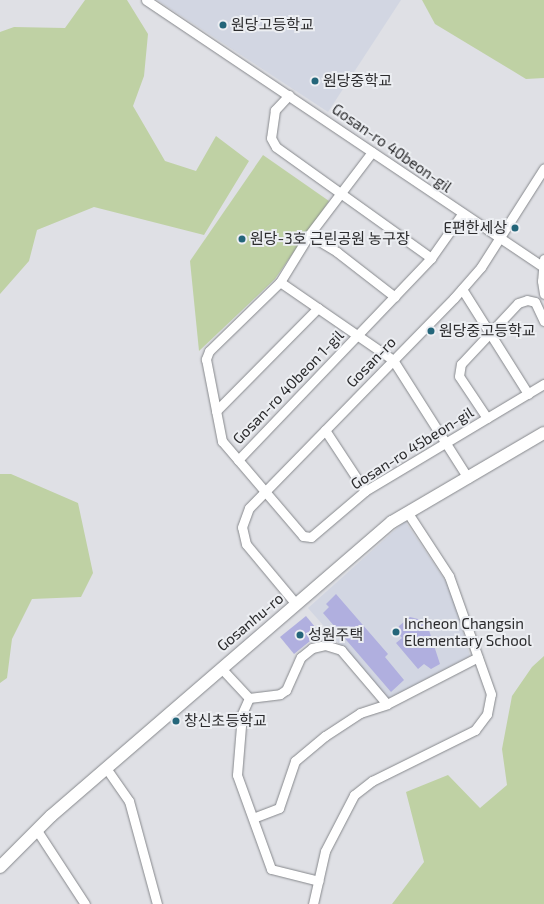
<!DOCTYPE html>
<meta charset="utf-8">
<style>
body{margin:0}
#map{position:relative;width:544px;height:904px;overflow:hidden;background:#dfe0e5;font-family:"Exo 2","Noto Sans KR",sans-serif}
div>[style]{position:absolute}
.built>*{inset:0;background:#d2d6e2}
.green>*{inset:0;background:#bfd1a4}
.building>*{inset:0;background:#b0afdf}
.roads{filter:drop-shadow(0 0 1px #86888c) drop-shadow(0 0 1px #86888c)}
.minor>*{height:9px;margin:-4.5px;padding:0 4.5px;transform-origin:4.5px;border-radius:4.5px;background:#fff}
.major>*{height:12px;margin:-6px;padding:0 6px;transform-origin:6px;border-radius:6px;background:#fff}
.dots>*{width:11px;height:11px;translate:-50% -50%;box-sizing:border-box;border:2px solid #eceef2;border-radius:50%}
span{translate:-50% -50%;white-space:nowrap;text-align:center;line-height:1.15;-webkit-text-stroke:4px #eceef2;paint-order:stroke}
.poi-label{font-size:15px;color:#2b2b2d}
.left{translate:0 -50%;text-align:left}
.right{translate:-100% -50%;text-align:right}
.street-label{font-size:15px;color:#2b2b2d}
</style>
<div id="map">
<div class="built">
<i style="clip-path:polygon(157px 0,401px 0,328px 112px)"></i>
<i style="clip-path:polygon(405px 521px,451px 589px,470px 656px,388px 699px,308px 608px)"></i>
</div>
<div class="green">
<i style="clip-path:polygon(85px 0,127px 0,148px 34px,144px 76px,133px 106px,165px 161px,196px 171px,216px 136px,249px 161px,204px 235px,94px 207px,37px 230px,29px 261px,0 294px,0 32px,14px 27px,65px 28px)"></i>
<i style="clip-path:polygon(422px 0,544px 0,544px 78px,526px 79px,435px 24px)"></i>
<i style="clip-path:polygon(263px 155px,329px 201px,275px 279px,199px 351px,190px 261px)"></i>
<i style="clip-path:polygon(0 474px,11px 474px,78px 503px,93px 573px,81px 597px,32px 599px,12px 639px,7px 678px,0 683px)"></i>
<i style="clip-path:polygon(544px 656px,544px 904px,392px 904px,424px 862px,406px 792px,448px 775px,480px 808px,507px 785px,502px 749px,512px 696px,532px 667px)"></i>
</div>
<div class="building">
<i style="clip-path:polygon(336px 594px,388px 654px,385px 657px,404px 680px,391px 692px,323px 613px,329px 607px,326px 604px)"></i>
<i style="clip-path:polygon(306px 616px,320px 633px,294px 654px,280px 637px)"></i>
<i style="clip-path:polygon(410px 617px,426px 621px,440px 664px,431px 669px,424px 664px,418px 669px,396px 643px,402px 638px,397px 632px,399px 626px)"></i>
</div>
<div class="roads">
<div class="minor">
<i style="left:146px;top:0;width:477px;rotate:33.9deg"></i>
<i style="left:289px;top:95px;width:21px;rotate:133deg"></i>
<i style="left:275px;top:110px;width:28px;rotate:98deg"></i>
<i style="left:271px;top:138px;width:10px;rotate:61deg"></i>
<i style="left:276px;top:147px;width:191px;rotate:35.6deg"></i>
<i style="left:372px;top:152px;width:104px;rotate:127.2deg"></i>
<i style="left:309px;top:235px;width:55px;rotate:121.7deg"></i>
<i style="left:280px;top:282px;width:99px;rotate:135.8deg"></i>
<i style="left:209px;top:351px;width:9px;rotate:111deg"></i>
<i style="left:206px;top:359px;width:84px;rotate:79deg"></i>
<i style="left:222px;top:441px;width:125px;rotate:49.5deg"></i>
<i style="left:303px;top:536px;width:8px;rotate:7deg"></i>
<i style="left:311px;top:537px;width:71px;rotate:-40.4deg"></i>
<i style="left:365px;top:491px;width:209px;rotate:-30.9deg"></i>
<i style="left:309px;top:235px;width:33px;rotate:31deg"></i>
<i style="left:337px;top:252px;width:73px;rotate:37.8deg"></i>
<i style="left:544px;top:259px;width:22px;rotate:95deg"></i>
<i style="left:542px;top:281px;width:13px;rotate:81deg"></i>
<i style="left:280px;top:282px;width:137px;rotate:34.6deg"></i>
<i style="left:393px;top:360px;width:140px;rotate:57.6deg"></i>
<i style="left:462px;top:289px;width:124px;rotate:57.8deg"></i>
<i style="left:216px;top:411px;width:145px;rotate:-45.3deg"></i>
<i style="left:487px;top:418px;width:50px;rotate:-123.7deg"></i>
<i style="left:459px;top:376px;width:12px;rotate:-81deg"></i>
<i style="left:461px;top:364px;width:83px;rotate:-46.9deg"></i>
<i style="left:518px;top:303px;width:9px;rotate:-18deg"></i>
<i style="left:527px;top:300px;width:8px;rotate:14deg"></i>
<i style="left:535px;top:302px;width:21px;rotate:65deg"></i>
<i style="left:325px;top:430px;width:73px;rotate:56.7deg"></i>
<i style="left:238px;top:460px;width:279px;rotate:-46.3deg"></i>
<i style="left:431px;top:258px;width:54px;rotate:-54.8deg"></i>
<i style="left:296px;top:604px;width:78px;rotate:-129.8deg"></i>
<i style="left:246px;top:544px;width:17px;rotate:-103deg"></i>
<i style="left:242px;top:527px;width:20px;rotate:-70deg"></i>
<i style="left:249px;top:508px;width:293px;rotate:-45.7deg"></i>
<i style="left:454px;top:298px;width:41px;rotate:-48.9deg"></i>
<i style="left:481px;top:267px;width:117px;rotate:-57.5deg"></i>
<i style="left:221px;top:668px;width:41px;rotate:47deg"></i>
<i style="left:249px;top:698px;width:17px;rotate:114deg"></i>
<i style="left:242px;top:714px;width:61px;rotate:94.7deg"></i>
<i style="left:237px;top:775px;width:100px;rotate:70.1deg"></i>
<i style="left:271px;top:869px;width:49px;rotate:14deg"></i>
<i style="left:249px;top:698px;width:31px;rotate:-7deg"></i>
<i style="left:280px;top:694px;width:7px;rotate:-34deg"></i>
<i style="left:286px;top:690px;width:36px;rotate:-66deg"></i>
<i style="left:301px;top:657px;width:14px;rotate:-39deg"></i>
<i style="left:312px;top:648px;width:13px;rotate:-13deg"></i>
<i style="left:325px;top:645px;width:17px;rotate:17deg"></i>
<i style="left:341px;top:650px;width:71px;rotate:49.6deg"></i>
<i style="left:106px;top:768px;width:40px;rotate:55.1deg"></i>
<i style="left:129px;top:801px;width:107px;rotate:74.8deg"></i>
<i style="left:253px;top:818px;width:28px;rotate:-21deg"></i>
<i style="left:279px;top:808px;width:50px;rotate:-71.2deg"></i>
<i style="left:295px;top:761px;width:39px;rotate:-40deg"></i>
<i style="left:325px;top:736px;width:42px;rotate:-33.3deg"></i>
<i style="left:360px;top:713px;width:28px;rotate:-18deg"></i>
<i style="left:387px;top:704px;width:102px;rotate:-27.3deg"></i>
<i style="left:38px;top:832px;width:86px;rotate:56.9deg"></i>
<i style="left:313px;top:904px;width:54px;rotate:-77.2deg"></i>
<i style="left:325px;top:851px;width:63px;rotate:-62.6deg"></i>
<i style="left:354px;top:795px;width:23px;rotate:-38deg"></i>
<i style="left:372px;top:781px;width:115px;rotate:-26.3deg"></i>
<i style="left:475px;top:730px;width:20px;rotate:-53deg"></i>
<i style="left:487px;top:714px;width:20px;rotate:-79deg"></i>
<i style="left:491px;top:694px;width:125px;rotate:-109.6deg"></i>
<i style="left:449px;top:576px;width:75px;rotate:-123.1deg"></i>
</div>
<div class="major">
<i style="left:0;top:867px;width:72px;rotate:-45deg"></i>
<i style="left:51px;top:816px;width:450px;rotate:-40.8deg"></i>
<i style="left:392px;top:522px;width:176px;rotate:-30.4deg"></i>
</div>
</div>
<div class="dots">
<i style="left:223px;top:25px;background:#24667a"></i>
<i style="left:315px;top:81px;background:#24667a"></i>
<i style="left:515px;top:228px;background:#24667a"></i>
<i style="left:242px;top:239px;background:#24667a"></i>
<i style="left:431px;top:331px;background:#24667a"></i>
<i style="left:396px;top:632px;background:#24667a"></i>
<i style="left:300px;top:635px;background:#24667a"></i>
<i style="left:176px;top:721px;background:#24667a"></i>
</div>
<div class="poi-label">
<span class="left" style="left:231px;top:25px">원당고등학교</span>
<span class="left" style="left:323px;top:81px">원당중학교</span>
<span class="right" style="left:507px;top:228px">E편한세상</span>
<span class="left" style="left:250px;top:239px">원당-3호 근린공원 농구장</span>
<span class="left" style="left:439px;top:331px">원당중고등학교</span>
<span class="left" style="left:404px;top:632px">Incheon Changsin<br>Elementary School</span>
<span class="left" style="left:308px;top:635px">성원주택</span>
<span class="left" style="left:184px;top:721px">창신초등학교</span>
</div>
<div class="street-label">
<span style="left:392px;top:148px;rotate:35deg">Gosan-ro 40beon-gil</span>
<span style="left:371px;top:362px;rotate:-46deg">Gosan-ro</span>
<span style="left:288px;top:387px;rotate:-46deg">Gosan-ro 40beon 1-gil</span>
<span style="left:412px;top:448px;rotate:-32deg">Gosan-ro 45beon-gil</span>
<span style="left:250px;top:622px;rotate:-40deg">Gosanhu-ro</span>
</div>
</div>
